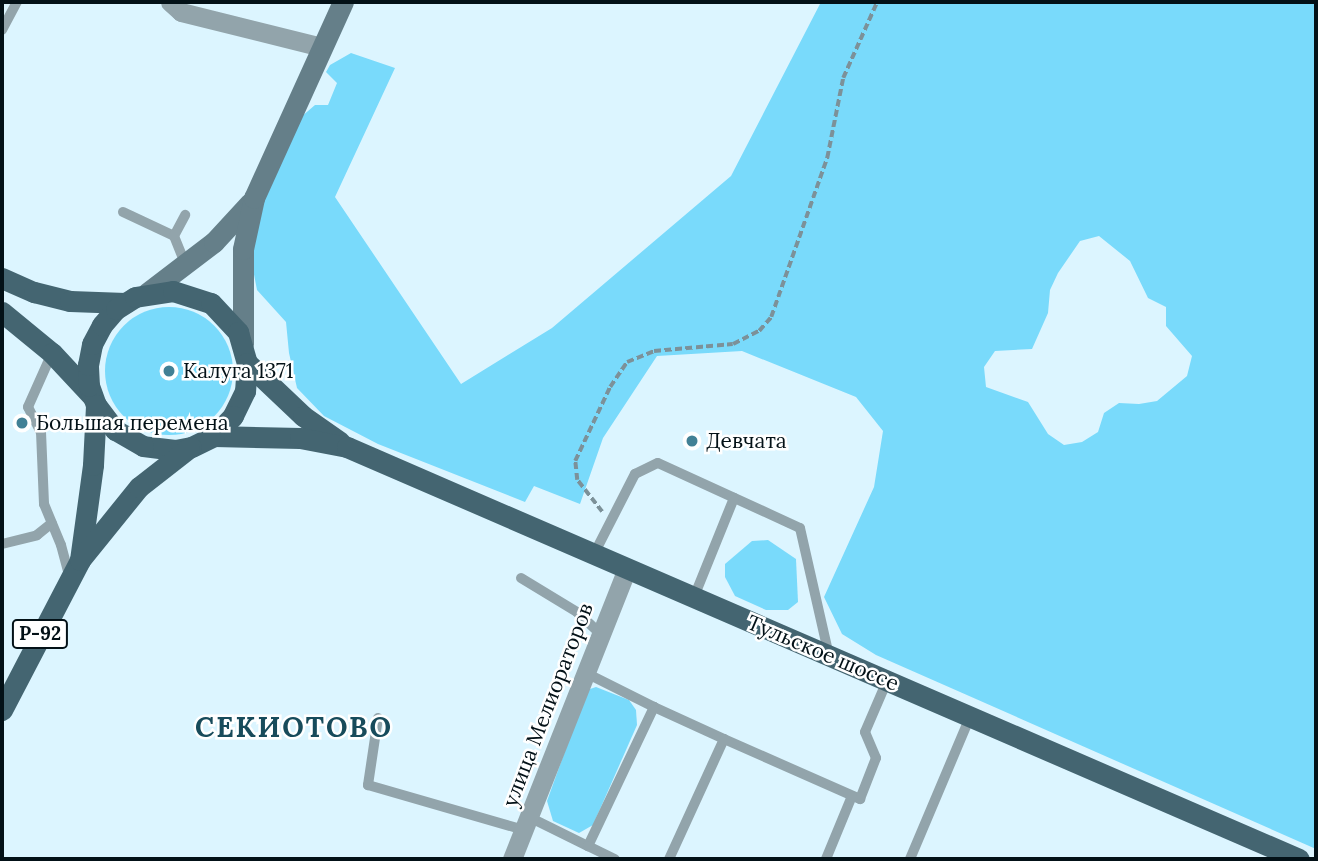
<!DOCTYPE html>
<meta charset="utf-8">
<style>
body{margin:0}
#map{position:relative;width:1318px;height:861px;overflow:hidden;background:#dcf5ff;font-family:Lora,serif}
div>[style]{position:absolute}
.green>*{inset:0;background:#79dafb}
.round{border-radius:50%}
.path>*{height:3.5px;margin-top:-1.75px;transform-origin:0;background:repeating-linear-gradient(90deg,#7c9199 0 7px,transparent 0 10.5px)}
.lane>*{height:10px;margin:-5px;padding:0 5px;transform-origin:5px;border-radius:5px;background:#92a4ab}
.street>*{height:19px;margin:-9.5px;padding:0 9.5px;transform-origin:9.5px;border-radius:9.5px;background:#92a4ab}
.secondary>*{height:21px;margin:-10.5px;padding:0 10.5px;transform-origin:10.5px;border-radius:10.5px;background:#657f89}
.primary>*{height:21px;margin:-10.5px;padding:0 10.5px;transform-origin:10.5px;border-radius:10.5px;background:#446571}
.dots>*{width:19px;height:19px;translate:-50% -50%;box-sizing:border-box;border:4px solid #fff;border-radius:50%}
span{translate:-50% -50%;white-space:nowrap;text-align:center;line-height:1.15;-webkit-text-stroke:5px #fff;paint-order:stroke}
.shield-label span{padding:2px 5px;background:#fff;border:2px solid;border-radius:5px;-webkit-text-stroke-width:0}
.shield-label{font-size:19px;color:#031117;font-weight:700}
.poi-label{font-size:21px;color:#031117}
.left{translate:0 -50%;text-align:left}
.street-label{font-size:21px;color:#031117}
.district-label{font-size:28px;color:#174b5b;font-weight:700;letter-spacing:2px}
.frame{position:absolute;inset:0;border:4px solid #031117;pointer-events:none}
</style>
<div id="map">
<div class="green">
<i style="clip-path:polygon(evenodd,821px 2px,1316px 2px,1316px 849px,876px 655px,842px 634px,824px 597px,874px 487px,883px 431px,856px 397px,742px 351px,657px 356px,603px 438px,580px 504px,534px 486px,525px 502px,378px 444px,324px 416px,297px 388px,289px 353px,286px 322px,257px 290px,251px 259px,270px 175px,301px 117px,315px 105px,328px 105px,337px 83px,326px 72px,330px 65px,351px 53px,395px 68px,335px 197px,461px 384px,552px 328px,731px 176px,821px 2px,1099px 236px,1130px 261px,1148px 298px,1166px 307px,1166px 326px,1192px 356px,1187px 376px,1157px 401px,1139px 404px,1119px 403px,1104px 413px,1098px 432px,1082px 442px,1064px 445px,1048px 434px,1028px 402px,986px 387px,984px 367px,995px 351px,1032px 349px,1048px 313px,1050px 290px,1058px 273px,1080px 241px,1099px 236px)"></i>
<i class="round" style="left:105px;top:307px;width:128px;height:128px"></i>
<i style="clip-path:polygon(768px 540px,796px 559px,798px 602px,788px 610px,766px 610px,735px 596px,725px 577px,725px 564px,752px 541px)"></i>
<i style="clip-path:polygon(596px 687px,629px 700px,636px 710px,637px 725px,593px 825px,579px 833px,553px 821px,547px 801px,587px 690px)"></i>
</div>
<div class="path">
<i style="left:602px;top:512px;width:41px;rotate:-128deg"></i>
<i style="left:577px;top:480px;width:19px;rotate:-96deg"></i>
<i style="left:575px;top:461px;width:82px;rotate:-64.7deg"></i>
<i style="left:610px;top:387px;width:30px;rotate:-56deg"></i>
<i style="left:627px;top:362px;width:29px;rotate:-22deg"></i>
<i style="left:654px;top:351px;width:79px;rotate:-5.1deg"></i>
<i style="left:733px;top:344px;width:29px;rotate:-27deg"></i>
<i style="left:759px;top:331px;width:18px;rotate:-49deg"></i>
<i style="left:771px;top:317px;width:169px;rotate:-70.6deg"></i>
<i style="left:827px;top:158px;width:82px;rotate:-78.7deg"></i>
<i style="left:843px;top:78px;width:83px;rotate:-65.9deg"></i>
</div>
<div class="lane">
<i style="left:2px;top:30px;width:32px;rotate:-62deg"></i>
<i style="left:123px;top:212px;width:56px;rotate:25.2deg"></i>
<i style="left:174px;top:236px;width:29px;rotate:68deg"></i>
<i style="left:174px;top:236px;width:24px;rotate:-62deg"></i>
<i style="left:52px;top:353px;width:59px;rotate:114deg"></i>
<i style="left:28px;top:407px;width:28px;rotate:63deg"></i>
<i style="left:41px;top:432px;width:72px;rotate:87.6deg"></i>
<i style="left:44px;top:504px;width:44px;rotate:67.5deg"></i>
<i style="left:61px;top:545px;width:30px;rotate:75deg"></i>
<i style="left:2px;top:544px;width:36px;rotate:-14deg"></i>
<i style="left:37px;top:535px;width:19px;rotate:-39deg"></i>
<i style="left:594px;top:554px;width:90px;rotate:-62.9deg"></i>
<i style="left:635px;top:474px;width:25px;rotate:-26deg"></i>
<i style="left:658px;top:463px;width:156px;rotate:24.6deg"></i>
<i style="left:800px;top:528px;width:131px;rotate:77.2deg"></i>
<i style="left:521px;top:578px;width:66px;rotate:31.3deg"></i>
<i style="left:577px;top:612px;width:33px;rotate:43deg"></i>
<i style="left:694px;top:597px;width:107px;rotate:-68deg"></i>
<i style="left:654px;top:707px;width:77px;rotate:24.6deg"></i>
<i style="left:724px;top:739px;width:132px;rotate:114.6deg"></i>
<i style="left:378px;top:718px;width:68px;rotate:98.5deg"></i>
<i style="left:368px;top:785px;width:162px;rotate:16.1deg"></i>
<i style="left:724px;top:739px;width:149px;rotate:23.8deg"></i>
<i style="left:860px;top:799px;width:44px;rotate:-68.7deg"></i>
<i style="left:876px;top:758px;width:28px;rotate:-113deg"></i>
<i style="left:865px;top:732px;width:56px;rotate:-66.7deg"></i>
<i style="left:529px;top:817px;width:66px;rotate:26.2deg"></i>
<i style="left:588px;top:846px;width:154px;rotate:-64.6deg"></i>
<i style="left:654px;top:707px;width:76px;rotate:-153.4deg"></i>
<i style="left:588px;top:846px;width:30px;rotate:26deg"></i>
<i style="left:826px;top:859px;width:68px;rotate:-67.6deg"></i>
<i style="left:910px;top:859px;width:154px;rotate:-67.1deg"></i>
</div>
<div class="street">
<i style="left:170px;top:2px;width:15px;rotate:42deg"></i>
<i style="left:181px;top:12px;width:144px;rotate:14deg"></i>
<i style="left:512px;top:859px;width:313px;rotate:-68.4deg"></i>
</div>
<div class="secondary">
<i style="left:147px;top:293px;width:84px;rotate:-37.3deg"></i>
<i style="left:214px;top:242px;width:53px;rotate:-47.3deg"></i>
<i style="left:243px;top:344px;width:95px;rotate:-90deg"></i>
<i style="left:243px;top:249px;width:52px;rotate:-77.8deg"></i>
<i style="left:254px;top:198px;width:215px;rotate:-65.6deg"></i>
</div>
<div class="primary">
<i style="left:2px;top:278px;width:35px;rotate:24deg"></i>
<i style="left:34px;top:292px;width:37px;rotate:14deg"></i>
<i style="left:70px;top:301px;width:55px;rotate:2.1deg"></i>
<i style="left:2px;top:312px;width:65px;rotate:39.4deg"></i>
<i style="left:52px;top:353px;width:59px;rotate:47.1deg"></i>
<i style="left:247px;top:363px;width:77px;rotate:43.4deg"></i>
<i style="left:303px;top:416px;width:45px;rotate:35.1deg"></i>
<i style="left:214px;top:436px;width:86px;rotate:1.3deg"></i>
<i style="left:300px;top:438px;width:48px;rotate:10.8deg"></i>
<i style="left:347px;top:447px;width:1037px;rotate:23.4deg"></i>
<i style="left:80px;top:560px;width:96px;rotate:-82.2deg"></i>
<i style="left:93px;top:465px;width:60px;rotate:-87.1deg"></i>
<i style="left:96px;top:405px;width:20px;rotate:-110deg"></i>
<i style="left:89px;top:386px;width:21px;rotate:-93deg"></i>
<i style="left:88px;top:365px;width:21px;rotate:-79deg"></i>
<i style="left:92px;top:344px;width:21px;rotate:-62deg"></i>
<i style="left:102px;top:325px;width:21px;rotate:-49deg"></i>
<i style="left:116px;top:309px;width:22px;rotate:-32deg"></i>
<i style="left:135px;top:297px;width:38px;rotate:-9deg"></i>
<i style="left:173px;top:291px;width:40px;rotate:18deg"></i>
<i style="left:211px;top:303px;width:40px;rotate:47deg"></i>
<i style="left:238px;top:332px;width:32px;rotate:74deg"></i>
<i style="left:247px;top:363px;width:28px;rotate:94deg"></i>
<i style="left:245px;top:391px;width:28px;rotate:116deg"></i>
<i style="left:233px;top:416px;width:28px;rotate:134deg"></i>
<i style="left:214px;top:436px;width:25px;rotate:154deg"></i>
<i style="left:191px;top:447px;width:16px;rotate:169deg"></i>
<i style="left:175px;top:450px;width:32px;rotate:-173deg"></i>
<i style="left:143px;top:446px;width:32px;rotate:-150deg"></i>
<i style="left:115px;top:430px;width:31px;rotate:-127deg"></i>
<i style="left:2px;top:710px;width:169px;rotate:-62.5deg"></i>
<i style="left:80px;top:560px;width:94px;rotate:-51.1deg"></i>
<i style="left:139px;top:487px;width:63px;rotate:-38deg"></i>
</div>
<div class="dots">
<i style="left:169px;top:371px;background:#418095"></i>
<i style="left:22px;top:423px;background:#418095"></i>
<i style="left:692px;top:441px;background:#418095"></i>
</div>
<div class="shield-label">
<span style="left:40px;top:634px">Р-92</span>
</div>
<div class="poi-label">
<span class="left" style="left:183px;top:371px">Калуга 1371</span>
<span class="left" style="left:36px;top:423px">Большая перемена</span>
<span class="left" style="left:706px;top:441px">Девчата</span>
</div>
<div class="street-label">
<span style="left:823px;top:653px;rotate:23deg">Тульское шоссе</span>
<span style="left:548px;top:705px;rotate:-69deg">улица Мелиораторов</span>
</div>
<div class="district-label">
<span style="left:294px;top:727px">СЕКИОТОВО</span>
</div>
<div class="frame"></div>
</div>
